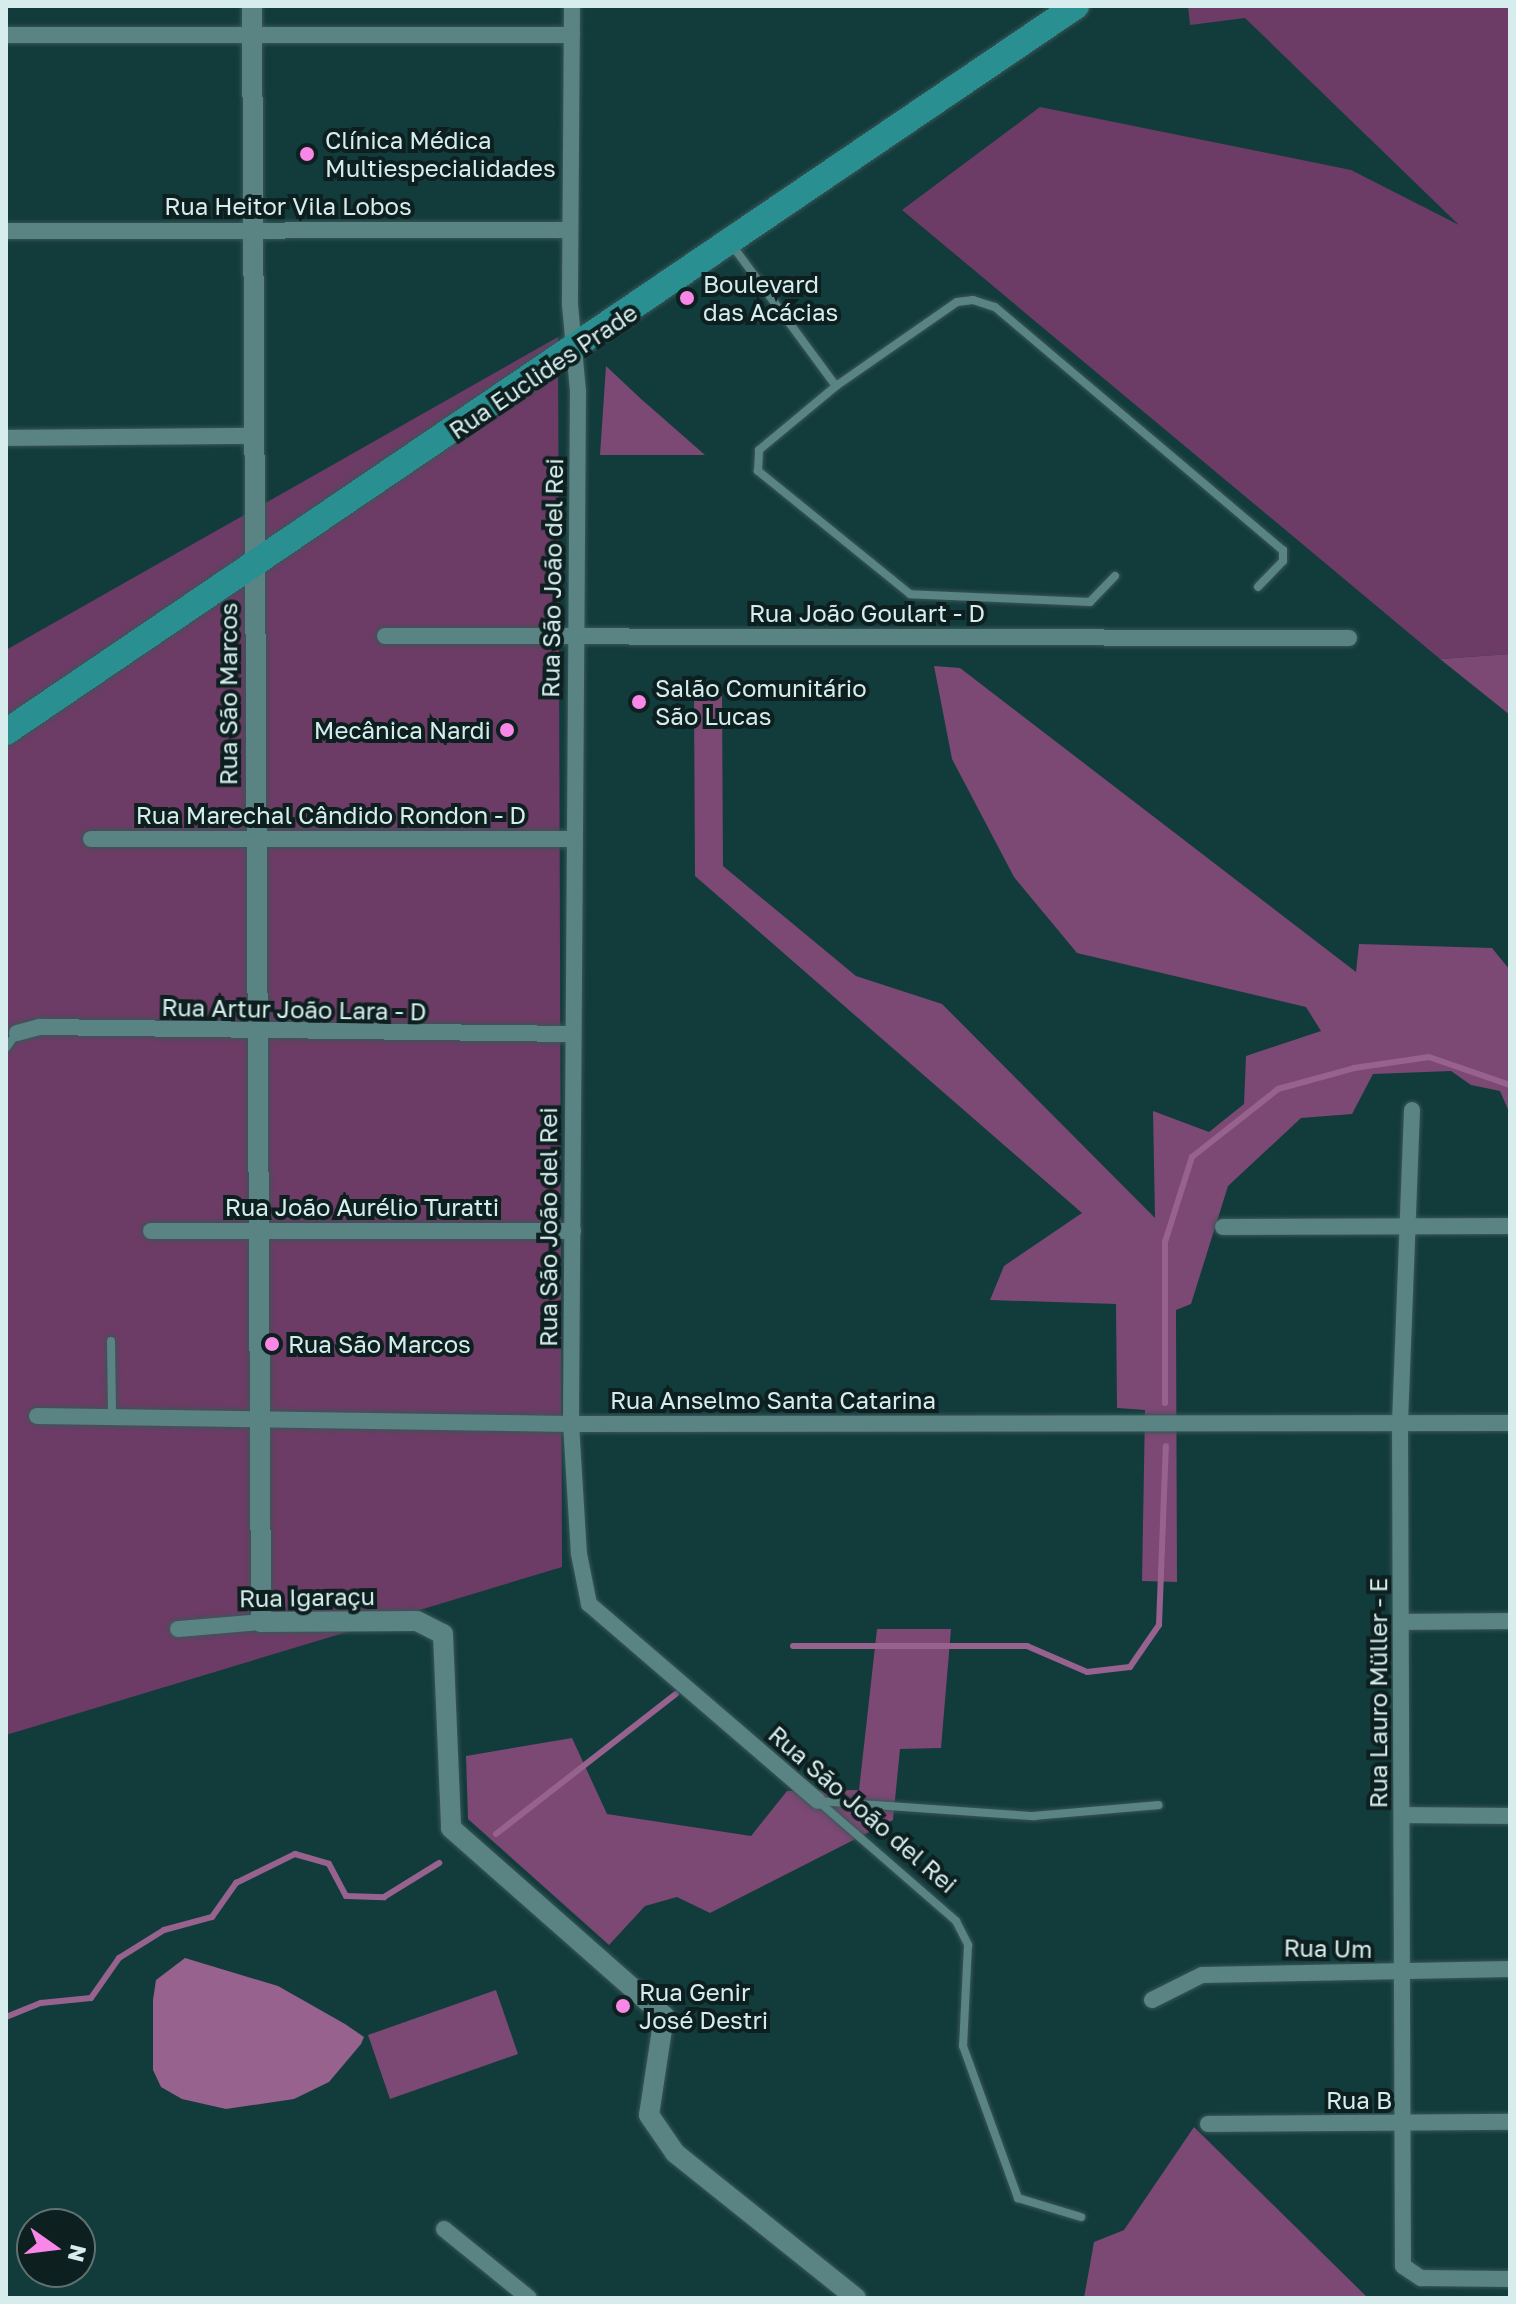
<!DOCTYPE html>
<meta charset="utf-8">
<style>
body{margin:0}
#map{position:relative;width:1516px;height:2304px;overflow:hidden;background:#123b3c;font-family:"Golos Text",sans-serif}
div>[style]{position:absolute}
.green>*{inset:0;background:#6d3c66}
.forest>*{inset:0;background:#7c4874}
.water>*{inset:0;background:#98628f}
.stream>*{height:6px;margin:-3px;padding:0 3px;transform-origin:3px;border-radius:3px;background:#98628f}
.roads{filter:drop-shadow(0 0 2px #395657) drop-shadow(0 0 2px #395657)}
.service>*{height:8px;margin:-4px;padding:0 4px;transform-origin:4px;border-radius:4px;background:#5a8383}
.minor>*{height:16px;margin:-8px;padding:0 8px;transform-origin:8px;border-radius:8px;background:#5a8383}
.tertiary>*{height:20px;margin:-10px;padding:0 10px;transform-origin:10px;border-radius:10px;background:#5a8383}
.primary>*{height:26px;margin:-13px;padding:0 13px;transform-origin:13px;border-radius:13px;background:#298f91}
.dots>*{width:22px;height:22px;translate:-50% -50%;box-sizing:border-box;border:4px solid #0e1f1f;border-radius:50%}
span{translate:-50% -50%;white-space:nowrap;text-align:center;line-height:1.15;-webkit-text-stroke:8px #0e1f1f;paint-order:stroke}
.poi-label{font-size:24px;color:#d7eded}
.left{translate:0 -50%;text-align:left}
.right{translate:-100% -50%;text-align:right}
.street-label{font-size:24px;color:#d7eded}
.frame{position:absolute;inset:0;border:8px solid #d7eded;pointer-events:none}
.north{position:absolute;left:16px;top:2208px;width:80px;height:80px;box-sizing:border-box;background:#0e1f1f;border:2px solid #5e7171;border-radius:50%;rotate:104deg;font-size:22px;font-weight:700;line-height:32px;text-align:center;color:#d7eded}
.north::after{content:'';display:block;margin:auto;width:28px;height:36px;background:#f987e8;clip-path:polygon(50% 0,100% 100%,50% 72%,0 100%)}
</style>
<div id="map">
<div class="green">
<i style="clip-path:polygon(1188px 6px,1510px 6px,1510px 654px,1440px 659px,902px 210px,1040px 107px,1351px 170px,1459px 225px,1245px 18px,1190px 25px)"></i>
<i style="clip-path:polygon(558px 337px,562px 1567px,6px 1735px,6px 650px)"></i>
</div>
<div class="forest">
<i style="clip-path:polygon(606px 366px,640px 398px,705px 455px,600px 455px)"></i>
<i style="clip-path:polygon(1510px 654px,1510px 715px,1440px 659px)"></i>
<i style="clip-path:polygon(934px 666px,960px 668px,1356px 972px,1359px 944px,1492px 948px,1510px 970px,1510px 1114px,1500px 1091px,1471px 1085px,1451px 1071px,1373px 1074px,1352px 1114px,1301px 1118px,1228px 1186px,1191px 1304px,1176px 1310px,1177px 1582px,1142px 1581px,1145px 1410px,1117px 1408px,1116px 1304px,990px 1300px,1004px 1266px,1082px 1213px,695px 876px,694px 695px,722px 696px,723px 866px,856px 976px,942px 1004px,1155px 1218px,1153px 1111px,1209px 1132px,1244px 1104px,1246px 1056px,1321px 1031px,1306px 1007px,1077px 953px,1014px 877px,952px 759px)"></i>
<i style="clip-path:polygon(877px 1629px,951px 1629px,941px 1748px,900px 1749px,893px 1820px,710px 1913px,677px 1897px,645px 1906px,609px 1945px,468px 1819px,466px 1756px,572px 1738px,607px 1814px,751px 1836px,787px 1791px,859px 1790px)"></i>
<i style="clip-path:polygon(496px 1990px,518px 2054px,390px 2099px,368px 2035px)"></i>
<i style="clip-path:polygon(1194px 2127px,1368px 2298px,1084px 2298px,1094px 2242px,1124px 2230px)"></i>
</div>
<div class="water">
<i style="clip-path:polygon(185px 1958px,278px 1986px,345px 2024px,364px 2037px,361px 2044px,329px 2082px,294px 2099px,226px 2109px,182px 2099px,161px 2087px,153px 2070px,153px 2000px,156px 1980px)"></i>
</div>
<div class="stream">
<i style="left:1165px;top:1403px;width:161px;rotate:-90deg"></i>
<i style="left:1165px;top:1242px;width:89px;rotate:-72.4deg"></i>
<i style="left:1192px;top:1157px;width:110px;rotate:-38.3deg"></i>
<i style="left:1278px;top:1089px;width:79px;rotate:-15.4deg"></i>
<i style="left:1354px;top:1068px;width:76px;rotate:-8.3deg"></i>
<i style="left:1429px;top:1057px;width:86px;rotate:19.1deg"></i>
<i style="left:793px;top:1646px;width:234px"></i>
<i style="left:1027px;top:1646px;width:65px;rotate:23.4deg"></i>
<i style="left:1087px;top:1672px;width:43px;rotate:-6.6deg"></i>
<i style="left:1130px;top:1667px;width:51px;rotate:-55.4deg"></i>
<i style="left:1159px;top:1625px;width:179px;rotate:-87.8deg"></i>
<i style="left:496px;top:1834px;width:228px;rotate:-37.9deg"></i>
<i style="left:6px;top:2017px;width:38px;rotate:-22deg"></i>
<i style="left:41px;top:2003px;width:50px;rotate:-5.7deg"></i>
<i style="left:91px;top:1998px;width:49px;rotate:-55deg"></i>
<i style="left:119px;top:1958px;width:53px;rotate:-31.9deg"></i>
<i style="left:164px;top:1930px;width:50px;rotate:-15.2deg"></i>
<i style="left:212px;top:1917px;width:42px;rotate:-54.8deg"></i>
<i style="left:236px;top:1883px;width:66px;rotate:-26.2deg"></i>
<i style="left:295px;top:1854px;width:35px;rotate:16deg"></i>
<i style="left:329px;top:1864px;width:36px;rotate:62deg"></i>
<i style="left:346px;top:1896px;width:38px;rotate:2deg"></i>
<i style="left:384px;top:1897px;width:65px;rotate:-31.7deg"></i>
</div>
<div class="roads">
<div class="service">
<i style="left:732px;top:245px;width:175px;rotate:53.6deg"></i>
<i style="left:1115px;top:576px;width:36px;rotate:134deg"></i>
<i style="left:1090px;top:602px;width:180px;rotate:-177.5deg"></i>
<i style="left:910px;top:594px;width:196px;rotate:-141deg"></i>
<i style="left:758px;top:471px;width:21px;rotate:-87deg"></i>
<i style="left:759px;top:450px;width:100px;rotate:-39.7deg"></i>
<i style="left:836px;top:386px;width:147px;rotate:-34.8deg"></i>
<i style="left:957px;top:302px;width:16px;rotate:-7deg"></i>
<i style="left:973px;top:300px;width:23px;rotate:18deg"></i>
<i style="left:995px;top:307px;width:377px;rotate:40.2deg"></i>
<i style="left:1283px;top:550px;width:11px;rotate:90deg"></i>
<i style="left:1283px;top:561px;width:36px;rotate:134deg"></i>
<i style="left:6px;top:1048px;width:19px;rotate:-54deg"></i>
<i style="left:111px;top:1341px;width:75px;rotate:89.2deg"></i>
<i style="left:818px;top:1801px;width:183px;rotate:41deg"></i>
<i style="left:956px;top:1921px;width:27px;rotate:63deg"></i>
<i style="left:968px;top:1945px;width:101px;rotate:92.8deg"></i>
<i style="left:963px;top:2046px;width:162px;rotate:70.1deg"></i>
<i style="left:1018px;top:2198px;width:66px;rotate:16.8deg"></i>
<i style="left:818px;top:1801px;width:217px;rotate:4deg"></i>
<i style="left:1034px;top:1816px;width:125px;rotate:-5deg"></i>
</div>
<div class="minor">
<i style="left:572px;top:6px;width:299px;rotate:90.4deg"></i>
<i style="left:570px;top:305px;width:86px;rotate:84.7deg"></i>
<i style="left:578px;top:391px;width:1033px;rotate:90.39deg"></i>
<i style="left:571px;top:1424px;width:130px;rotate:86.5deg"></i>
<i style="left:579px;top:1554px;width:51px;rotate:78.7deg"></i>
<i style="left:589px;top:1604px;width:302px;rotate:40.7deg"></i>
<i style="left:6px;top:35px;width:566px"></i>
<i style="left:6px;top:231px;width:564px;rotate:-0.1deg"></i>
<i style="left:6px;top:438px;width:247px;rotate:-0.5deg"></i>
<i style="left:385px;top:636px;width:964px;rotate:0.12deg"></i>
<i style="left:91px;top:839px;width:480px"></i>
<i style="left:17px;top:1033px;width:24px;rotate:-15deg"></i>
<i style="left:40px;top:1027px;width:532px;rotate:0.75deg"></i>
<i style="left:1412px;top:1110px;width:313px;rotate:92.2deg"></i>
<i style="left:1400px;top:1423px;width:843px;rotate:89.8deg"></i>
<i style="left:1403px;top:2266px;width:22px;rotate:34deg"></i>
<i style="left:1421px;top:2278px;width:89px;rotate:0.6deg"></i>
<i style="left:1223px;top:1227px;width:287px;rotate:-0.2deg"></i>
<i style="left:151px;top:1231px;width:422px"></i>
<i style="left:37px;top:1416px;width:534px;rotate:0.86deg"></i>
<i style="left:571px;top:1424px;width:939px;rotate:-0.06deg"></i>
<i style="left:1402px;top:1622px;width:108px;rotate:-0.5deg"></i>
<i style="left:178px;top:1629px;width:83px;rotate:-4.8deg"></i>
<i style="left:1403px;top:1815px;width:107px;rotate:0.5deg"></i>
<i style="left:1152px;top:2000px;width:56px;rotate:-26.6deg"></i>
<i style="left:1202px;top:1975px;width:308px;rotate:-1.1deg"></i>
<i style="left:1208px;top:2124px;width:302px;rotate:-0.4deg"></i>
<i style="left:444px;top:2229px;width:109px;rotate:39.1deg"></i>
</div>
<div class="tertiary">
<i style="left:252px;top:6px;width:1616px;rotate:89.68deg"></i>
<i style="left:261px;top:1622px;width:156px;rotate:-0.4deg"></i>
<i style="left:417px;top:1621px;width:29px;rotate:27deg"></i>
<i style="left:443px;top:1634px;width:194px;rotate:87.6deg"></i>
<i style="left:451px;top:1828px;width:284px;rotate:41.4deg"></i>
<i style="left:664px;top:2016px;width:100px;rotate:98.6deg"></i>
<i style="left:649px;top:2115px;width:46px;rotate:55.6deg"></i>
<i style="left:675px;top:2153px;width:232px;rotate:38.7deg"></i>
</div>
<div class="primary">
<i style="left:6px;top:732px;width:1293px;rotate:-34.16deg"></i>
</div>
</div>
<div class="dots">
<i style="left:307px;top:154px;background:#f987e8"></i>
<i style="left:687px;top:298px;background:#f987e8"></i>
<i style="left:639px;top:702px;background:#f987e8"></i>
<i style="left:507px;top:730px;background:#f987e8"></i>
<i style="left:272px;top:1344px;background:#f987e8"></i>
<i style="left:623px;top:2006px;background:#f987e8"></i>
</div>
<div class="poi-label">
<span class="left" style="left:325px;top:154px">Clínica Médica<br>Multiespecialidades</span>
<span class="left" style="left:703px;top:298px">Boulevard<br>das Acácias</span>
<span class="left" style="left:655px;top:702px">Salão Comunitário<br>São Lucas</span>
<span class="right" style="left:491px;top:730px">Mecânica Nardi</span>
<span class="left" style="left:288px;top:1344px">Rua São Marcos</span>
<span class="left" style="left:639px;top:2006px">Rua Genir<br>José Destri</span>
</div>
<div class="street-label">
<span style="left:288px;top:206px">Rua Heitor Vila Lobos</span>
<span style="left:543px;top:371px;rotate:-34deg">Rua Euclides Prade</span>
<span style="left:552px;top:578px;rotate:-89deg">Rua São João del Rei</span>
<span style="left:867px;top:613px">Rua João Goulart - D</span>
<span style="left:228px;top:694px;rotate:-90deg">Rua São Marcos</span>
<span style="left:331px;top:815px">Rua Marechal Cândido Rondon - D</span>
<span style="left:294px;top:1009px;rotate:1deg">Rua Artur João Lara - D</span>
<span style="left:362px;top:1207px">Rua João Aurélio Turatti</span>
<span style="left:548px;top:1227px;rotate:-90deg">Rua São João del Rei</span>
<span style="left:773px;top:1400px">Rua Anselmo Santa Catarina</span>
<span style="left:307px;top:1597px;rotate:-1deg">Rua Igaraçu</span>
<span style="left:1378px;top:1693px;rotate:-90deg">Rua Lauro Müller - E</span>
<span style="left:863px;top:1809px;rotate:41deg">Rua São João del Rei</span>
<span style="left:1328px;top:1948px;rotate:1deg">Rua Um</span>
<span style="left:1359px;top:2100px">Rua B</span>
</div>
<div class="frame"></div>
<div class="north">N</div>
</div>
